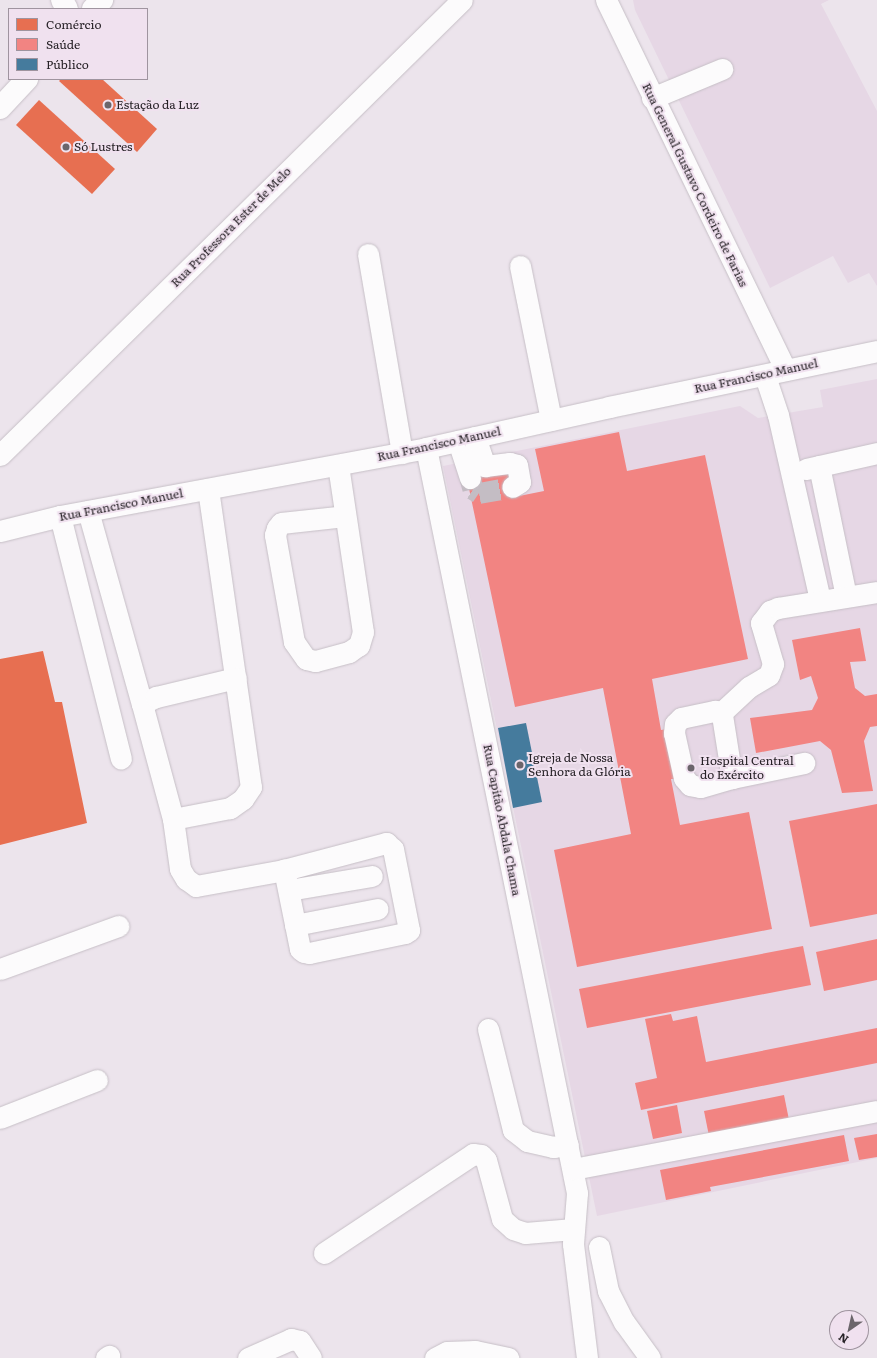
<!DOCTYPE html>
<meta charset="utf-8">
<style>
body{margin:0}
#map{position:relative;width:877px;height:1358px;overflow:hidden;background:#ece4ec;font-family:Literata,serif}
div>[style]{position:absolute}
.built>*{inset:0;background:#e6d7e5}
.shops>*{inset:0;background:#e76f51}
.health>*{inset:0;background:#f28482}
.public>*{inset:0;background:#457b9d}
.minor-tunnel>*{height:21px;margin-top:-10.5px;transform-origin:0;background:repeating-linear-gradient(90deg,#c4bdc4 0 21px,transparent 0 31px)}
.roads{filter:drop-shadow(0 0 1px #c6bfc6) drop-shadow(0 0 1px #c6bfc6)}
.minor>*{height:21px;margin:-10.5px;padding:0 10.5px;transform-origin:10.5px;border-radius:10.5px;background:#fcfbfc}
.major>*{height:22px;margin:-11px;padding:0 11px;transform-origin:11px;border-radius:11px;background:#fcfbfc}
.dots>*{width:11px;height:11px;translate:-50% -50%;box-sizing:border-box;border:2px solid #f0e1ef;border-radius:50%}
span{translate:-50% -50%;white-space:nowrap;text-align:center;line-height:1.15;-webkit-text-stroke:4px #f0e1ef;paint-order:stroke}
.poi-label{font-size:12px;color:#262126}
.left{translate:0 -50%;text-align:left}
.street-label{font-size:12px;color:#262126}
.legend{position:absolute;left:8px;top:8px;width:140px;height:72px;box-sizing:border-box;background:#f0e1ef;border:1px solid #9f949f;margin:0;padding:5px 7px;list-style:none;font-size:12px;color:#262126}
.legend li{display:flex;align-items:center;gap:8px;height:20px}
.legend b{width:20px;border:1px solid #9f949f}
.north{position:absolute;left:829px;top:1310px;width:40px;height:40px;box-sizing:border-box;background:#f0e1ef;border:1px solid #9f949f;border-radius:50%;rotate:214deg;font-size:11px;font-weight:700;line-height:16px;text-align:center;color:#262126}
.north::after{content:'';display:block;margin:auto;width:14px;height:18px;background:#6b656b;clip-path:polygon(50% 0,100% 100%,50% 72%,0 100%)}
</style>
<div id="map">
<div class="built">
<i style="clip-path:polygon(633px 0,829px 0,821px 4px,877px 111px,877px 286px,869px 273px,848px 283px,833px 256px,770px 288px,635px 10px)"></i>
<i style="clip-path:polygon(877px 379px,877px 1158px,597px 1216px,443px 466px,740px 406px,758px 418px,823px 407px,820px 390px)"></i>
</div>
<div class="shops">
<i style="clip-path:polygon(61px 79px,102px 79px,157px 129px,137px 152px,59px 81px)"></i>
<i style="clip-path:polygon(39px 100px,115px 169px,92px 194px,16px 125px)"></i>
<i style="clip-path:polygon(43px 651px,55px 702px,62px 702px,87px 823px,0 845px,0 659px)"></i>
</div>
<div class="health">
<i style="clip-path:polygon(619px 432px,627px 471px,705px 455px,748px 659px,652px 679px,661px 730px,667px 729px,676px 779px,671px 779px,680px 825px,749px 812px,772px 929px,577px 967px,554px 850px,631px 834px,603px 688px,515px 707px,467px 479px,508px 470px,514px 497px,544px 491px,535px 449px)"></i>
<i style="clip-path:polygon(860px 628px,866px 661px,850px 662px,855px 688px,865px 696px,877px 694px,877px 726px,870px 727px,864px 741px,873px 791px,842px 793px,831px 750px,820px 741px,756px 753px,750px 718px,812px 710px,818px 698px,811px 676px,800px 680px,792px 640px)"></i>
<i style="clip-path:polygon(877px 804px,877px 914px,810px 927px,789px 821px)"></i>
<i style="clip-path:polygon(877px 939px,877px 980px,824px 991px,816px 952px)"></i>
<i style="clip-path:polygon(803px 946px,811px 985px,587px 1028px,579px 989px)"></i>
<i style="clip-path:polygon(671px 1014px,673px 1021px,697px 1016px,706px 1062px,877px 1028px,877px 1063px,641px 1110px,635px 1083px,657px 1078px,645px 1019px)"></i>
<i style="clip-path:polygon(784px 1095px,790px 1125px,710px 1141px,704px 1111px)"></i>
<i style="clip-path:polygon(677px 1105px,682px 1133px,653px 1139px,647px 1111px)"></i>
<i style="clip-path:polygon(877px 1134px,877px 1157px,859px 1160px,854px 1138px)"></i>
<i style="clip-path:polygon(844px 1135px,849px 1161px,710px 1187px,711px 1191px,666px 1200px,660px 1170px)"></i>
</div>
<div class="public">
<i style="clip-path:polygon(526px 723px,542px 802px,513px 808px,498px 728px)"></i>
</div>
<div class="minor-tunnel">
<i style="left:470px;top:478px;width:11px;rotate:75deg"></i>
<i style="left:473px;top:489px;width:7px;rotate:34deg"></i>
<i style="left:479px;top:493px;width:34px;rotate:-10deg"></i>
</div>
<div class="roads">
<div class="minor">
<i style="left:606px;top:0;width:411px;rotate:64.1deg"></i>
<i style="left:652px;top:98px;width:76px;rotate:-22.5deg"></i>
<i style="left:368px;top:254px;width:202px;rotate:80.3deg"></i>
<i style="left:520px;top:266px;width:157px;rotate:78.6deg"></i>
<i style="left:765px;top:376px;width:41px;rotate:71.6deg"></i>
<i style="left:778px;top:415px;width:190px;rotate:77.2deg"></i>
<i style="left:475px;top:437px;width:31px;rotate:71deg"></i>
<i style="left:485px;top:466px;width:25px;rotate:-7deg"></i>
<i style="left:510px;top:463px;width:7px;rotate:16deg"></i>
<i style="left:517px;top:465px;width:17px;rotate:80deg"></i>
<i style="left:520px;top:482px;width:9px;rotate:148deg"></i>
<i style="left:458px;top:441px;width:39px;rotate:72deg"></i>
<i style="left:426px;top:448px;width:760px;rotate:78.54deg"></i>
<i style="left:577px;top:1193px;width:51px;rotate:94.5deg"></i>
<i style="left:573px;top:1244px;width:115px;rotate:83deg"></i>
<i style="left:0;top:455px;width:648px;rotate:-44.56deg"></i>
<i style="left:338px;top:465px;width:169px;rotate:81.5deg"></i>
<i style="left:363px;top:632px;width:14px;rotate:107deg"></i>
<i style="left:359px;top:645px;width:12px;rotate:145deg"></i>
<i style="left:349px;top:652px;width:35px;rotate:165deg"></i>
<i style="left:315px;top:661px;width:9px;rotate:-167deg"></i>
<i style="left:306px;top:659px;width:21px;rotate:-125deg"></i>
<i style="left:294px;top:642px;width:109px;rotate:-100.1deg"></i>
<i style="left:275px;top:535px;width:7px;rotate:-74deg"></i>
<i style="left:277px;top:528px;width:6px;rotate:-51deg"></i>
<i style="left:281px;top:523px;width:64px;rotate:-6.2deg"></i>
<i style="left:819px;top:466px;width:133px;rotate:78.3deg"></i>
<i style="left:806px;top:469px;width:73px;rotate:-12.7deg"></i>
<i style="left:208px;top:489px;width:301px;rotate:81.8deg"></i>
<i style="left:251px;top:787px;width:14px;rotate:124deg"></i>
<i style="left:243px;top:799px;width:16px;rotate:145deg"></i>
<i style="left:230px;top:808px;width:58px;rotate:169.1deg"></i>
<i style="left:173px;top:819px;width:50px;rotate:82deg"></i>
<i style="left:180px;top:869px;width:12px;rotate:59deg"></i>
<i style="left:186px;top:879px;width:12px;rotate:35deg"></i>
<i style="left:196px;top:886px;width:89px;rotate:-10.3deg"></i>
<i style="left:284px;top:870px;width:106px;rotate:-14.8deg"></i>
<i style="left:386px;top:843px;width:9px;rotate:41deg"></i>
<i style="left:393px;top:849px;width:83px;rotate:78.8deg"></i>
<i style="left:409px;top:930px;width:5px;rotate:143deg"></i>
<i style="left:405px;top:933px;width:98px;rotate:168.2deg"></i>
<i style="left:309px;top:953px;width:5px;rotate:-169deg"></i>
<i style="left:304px;top:952px;width:5px;rotate:-143deg"></i>
<i style="left:300px;top:949px;width:81px;rotate:-101.4deg"></i>
<i style="left:88px;top:511px;width:200px;rotate:74.4deg"></i>
<i style="left:60px;top:516px;width:250px;rotate:75.9deg"></i>
<i style="left:0;top:531px;width:62px;rotate:-14deg"></i>
<i style="left:60px;top:516px;width:372px;rotate:-10.5deg"></i>
<i style="left:426px;top:448px;width:188px;rotate:-12.6deg"></i>
<i style="left:609px;top:407px;width:274px;rotate:-11.8deg"></i>
<i style="left:715px;top:711px;width:8px;rotate:30deg"></i>
<i style="left:722px;top:715px;width:64px;rotate:81deg"></i>
<i style="left:732px;top:778px;width:33px;rotate:164deg"></i>
<i style="left:700px;top:787px;width:10px;rotate:-169deg"></i>
<i style="left:690px;top:785px;width:9px;rotate:-131deg"></i>
<i style="left:684px;top:778px;width:46px;rotate:-102.5deg"></i>
<i style="left:674px;top:733px;width:9px;rotate:-84deg"></i>
<i style="left:675px;top:724px;width:8px;rotate:-45deg"></i>
<i style="left:681px;top:718px;width:35px;rotate:-12deg"></i>
<i style="left:721px;top:713px;width:38px;rotate:-43deg"></i>
<i style="left:749px;top:687px;width:23px;rotate:-31deg"></i>
<i style="left:769px;top:675px;width:12px;rotate:-70deg"></i>
<i style="left:773px;top:664px;width:43px;rotate:-106.3deg"></i>
<i style="left:761px;top:623px;width:15px;rotate:-53deg"></i>
<i style="left:770px;top:611px;width:9px;rotate:-21deg"></i>
<i style="left:778px;top:608px;width:100px;rotate:-9.2deg"></i>
<i style="left:732px;top:778px;width:74px;rotate:-11.8deg"></i>
<i style="left:173px;top:819px;width:119px;rotate:-105.1deg"></i>
<i style="left:142px;top:704px;width:16px;rotate:-27deg"></i>
<i style="left:156px;top:697px;width:82px;rotate:-13.4deg"></i>
<i style="left:289px;top:890px;width:84px;rotate:-9.6deg"></i>
<i style="left:295px;top:925px;width:84px;rotate:-11deg"></i>
<i style="left:0;top:969px;width:126px;rotate:-20deg"></i>
<i style="left:488px;top:1029px;width:104px;rotate:76.1deg"></i>
<i style="left:513px;top:1130px;width:18px;rotate:38deg"></i>
<i style="left:527px;top:1141px;width:27px;rotate:13deg"></i>
<i style="left:553px;top:1147px;width:15px;rotate:-8deg"></i>
<i style="left:0;top:1118px;width:104px;rotate:-21.4deg"></i>
<i style="left:573px;top:1169px;width:309px;rotate:-10.8deg"></i>
<i style="left:599px;top:1247px;width:45px;rotate:78.4deg"></i>
<i style="left:608px;top:1291px;width:35px;rotate:63deg"></i>
<i style="left:624px;top:1322px;width:44px;rotate:54.2deg"></i>
<i style="left:324px;top:1253px;width:179px;rotate:-33.6deg"></i>
<i style="left:473px;top:1154px;width:8px;rotate:7deg"></i>
<i style="left:481px;top:1155px;width:7px;rotate:45deg"></i>
<i style="left:486px;top:1160px;width:61px;rotate:74.8deg"></i>
<i style="left:502px;top:1219px;width:15px;rotate:42deg"></i>
<i style="left:513px;top:1229px;width:13px;rotate:18deg"></i>
<i style="left:525px;top:1233px;width:49px;rotate:-4.7deg"></i>
<i style="left:106px;top:1358px;width:4px;rotate:-34deg"></i>
<i style="left:248px;top:1358px;width:47px;rotate:-23.8deg"></i>
<i style="left:291px;top:1339px;width:9px;rotate:13deg"></i>
<i style="left:300px;top:1341px;width:20px;rotate:57deg"></i>
<i style="left:435px;top:1358px;width:13px;rotate:-27deg"></i>
<i style="left:447px;top:1352px;width:28px;rotate:-2deg"></i>
<i style="left:475px;top:1351px;width:34px;rotate:12deg"></i>
</div>
<div class="major">
<i style="left:62px;top:0;width:10px;rotate:61deg"></i>
<i style="left:93px;top:9px;width:13px;rotate:-45deg"></i>
<i style="left:0;top:108px;width:40px;rotate:-47deg"></i>
</div>
</div>
<div class="dots">
<i style="left:108px;top:105px;background:#6b656b"></i>
<i style="left:66px;top:147px;background:#6b656b"></i>
<i style="left:520px;top:765px;background:#6b656b"></i>
<i style="left:691px;top:768px;background:#6b656b"></i>
</div>
<div class="poi-label">
<span class="left" style="left:116px;top:105px">Estação da Luz</span>
<span class="left" style="left:74px;top:147px">Só Lustres</span>
<span class="left" style="left:528px;top:765px">Igreja de Nossa<br>Senhora da Glória</span>
<span class="left" style="left:700px;top:768px">Hospital Central<br>do Exército</span>
</div>
<div class="street-label">
<span style="left:695px;top:185px;rotate:64deg">Rua General Gustavo Cordeiro de Farias</span>
<span style="left:231px;top:227px;rotate:-45deg">Rua Professora Ester de Melo</span>
<span style="left:756px;top:376px;rotate:-12deg">Rua Francisco Manuel</span>
<span style="left:439px;top:444px;rotate:-12deg">Rua Francisco Manuel</span>
<span style="left:121px;top:505px;rotate:-11deg">Rua Francisco Manuel</span>
<span style="left:502px;top:820px;rotate:79deg">Rua Capitão Abdala Chama</span>
</div>
<ul class="legend">
<li><b style="height:11px;background:#e76f51"></b>Comércio</li>
<li><b style="height:11px;background:#f28482"></b>Saúde</li>
<li><b style="height:11px;background:#457b9d"></b>Público</li>
</ul>
<div class="north">N</div>
</div>
